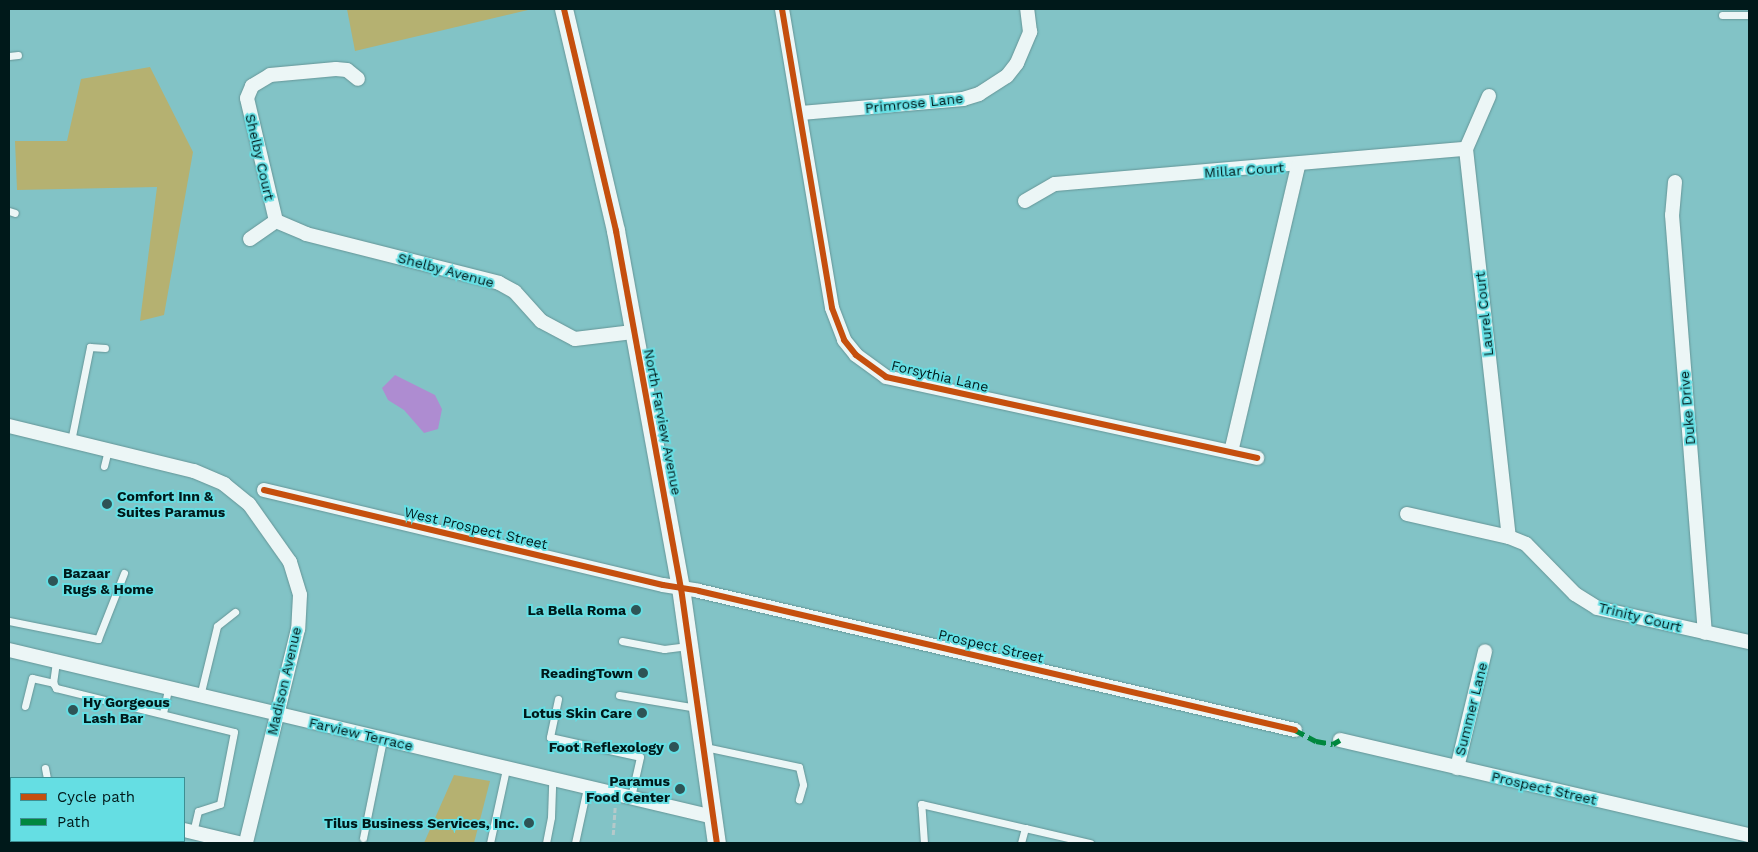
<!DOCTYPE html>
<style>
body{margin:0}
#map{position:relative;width:1758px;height:852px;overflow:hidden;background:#82c3c6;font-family:"Work Sans",sans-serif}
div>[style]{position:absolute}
.green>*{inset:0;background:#b5b171}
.water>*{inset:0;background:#ae8cd1}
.path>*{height:2.5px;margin-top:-1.25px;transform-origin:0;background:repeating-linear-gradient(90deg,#b5c9ca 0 5px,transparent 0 7.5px)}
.roads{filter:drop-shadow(0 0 1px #659597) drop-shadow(0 0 1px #659597)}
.service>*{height:7px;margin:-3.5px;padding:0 3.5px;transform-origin:3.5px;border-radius:3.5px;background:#ecf6f6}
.minor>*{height:14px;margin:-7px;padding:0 7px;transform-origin:7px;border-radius:7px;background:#ecf6f6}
.tertiary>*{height:18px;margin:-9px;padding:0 9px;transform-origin:9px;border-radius:9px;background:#ecf6f6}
.trunk>*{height:22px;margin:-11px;padding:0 11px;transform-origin:11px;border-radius:11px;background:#d0e5e6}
.quiet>*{height:5px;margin-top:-2.5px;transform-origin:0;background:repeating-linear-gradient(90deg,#00873e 0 10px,transparent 0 15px)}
.cycleway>*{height:6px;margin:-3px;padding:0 3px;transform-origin:3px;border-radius:3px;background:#c54f0e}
.dots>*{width:14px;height:14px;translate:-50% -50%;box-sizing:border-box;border:2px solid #65dee3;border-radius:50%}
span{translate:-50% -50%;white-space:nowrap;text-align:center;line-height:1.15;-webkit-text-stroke:4px #65dee3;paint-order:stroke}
.street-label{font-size:14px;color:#00191a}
.poi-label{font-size:14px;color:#00191a;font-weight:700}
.left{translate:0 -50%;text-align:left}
.right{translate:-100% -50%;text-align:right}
.frame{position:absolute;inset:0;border:10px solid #00191a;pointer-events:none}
.legend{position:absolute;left:10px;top:777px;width:175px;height:65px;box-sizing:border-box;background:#65dee3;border:1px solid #3d8f93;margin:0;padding:6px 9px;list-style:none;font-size:15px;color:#00191a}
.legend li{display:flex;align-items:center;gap:10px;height:25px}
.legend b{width:25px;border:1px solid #3d8f93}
</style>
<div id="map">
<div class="green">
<i style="clip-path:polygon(347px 9px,528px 9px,528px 10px,355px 51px)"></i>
<i style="clip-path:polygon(150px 67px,193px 152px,164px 315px,140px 321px,157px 187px,17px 190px,15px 141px,67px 141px,81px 79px)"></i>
<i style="clip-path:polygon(454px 775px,490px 781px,474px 843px,424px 843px)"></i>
</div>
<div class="water">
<i style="clip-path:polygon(395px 375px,435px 395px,442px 409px,438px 429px,424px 433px,404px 410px,388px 400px,382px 388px)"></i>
</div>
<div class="path">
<i style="left:613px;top:835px;width:28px;rotate:-86deg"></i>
</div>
<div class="roads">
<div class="service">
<i style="left:1722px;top:15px;width:27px"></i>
<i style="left:9px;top:56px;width:9px;rotate:-6deg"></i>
<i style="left:9px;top:211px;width:6px;rotate:18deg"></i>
<i style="left:71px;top:441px;width:96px;rotate:-78.6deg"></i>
<i style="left:90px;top:347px;width:15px;rotate:4deg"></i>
<i style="left:104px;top:466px;width:16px;rotate:-76deg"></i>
<i style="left:9px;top:621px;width:91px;rotate:11.4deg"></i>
<i style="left:98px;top:639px;width:71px;rotate:-68.5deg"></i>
<i style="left:622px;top:641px;width:43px;rotate:10.8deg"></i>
<i style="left:664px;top:649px;width:26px;rotate:-7deg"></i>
<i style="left:53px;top:683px;width:6px;rotate:59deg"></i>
<i style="left:56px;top:688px;width:183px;rotate:13.9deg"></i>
<i style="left:234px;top:732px;width:73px;rotate:101deg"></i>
<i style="left:220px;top:804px;width:23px;rotate:162deg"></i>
<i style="left:198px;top:811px;width:23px;rotate:103deg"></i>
<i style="left:619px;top:695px;width:79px;rotate:9.5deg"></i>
<i style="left:200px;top:696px;width:72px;rotate:-76.3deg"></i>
<i style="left:217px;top:626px;width:23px;rotate:-38deg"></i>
<i style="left:558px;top:699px;width:39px;rotate:102deg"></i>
<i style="left:550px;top:737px;width:92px;rotate:12.5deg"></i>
<i style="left:640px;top:757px;width:41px;rotate:102.7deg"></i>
<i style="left:25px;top:706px;width:29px;rotate:-76deg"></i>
<i style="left:32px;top:678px;width:22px;rotate:13deg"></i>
<i style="left:53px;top:683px;width:21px;rotate:-82deg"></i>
<i style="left:163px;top:713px;width:25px;rotate:-78deg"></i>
<i style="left:705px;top:747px;width:96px;rotate:12deg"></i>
<i style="left:799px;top:767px;width:18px;rotate:77deg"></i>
<i style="left:803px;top:785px;width:15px;rotate:106deg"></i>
<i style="left:45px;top:768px;width:10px;rotate:79deg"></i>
<i style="left:1025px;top:828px;width:67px;rotate:13deg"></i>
<i style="left:363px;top:838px;width:100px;rotate:-78.5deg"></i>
<i style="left:153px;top:841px;width:13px;rotate:9deg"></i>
<i style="left:490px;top:843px;width:76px;rotate:-77.8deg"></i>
<i style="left:546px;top:843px;width:26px;rotate:-79deg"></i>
<i style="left:551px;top:817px;width:37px;rotate:-88deg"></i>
<i style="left:575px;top:843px;width:56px;rotate:-77.7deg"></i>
<i style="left:924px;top:843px;width:39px;rotate:-94deg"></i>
<i style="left:921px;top:804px;width:107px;rotate:13deg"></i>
<i style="left:1025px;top:828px;width:16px;rotate:105deg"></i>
</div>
<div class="minor">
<i style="left:782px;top:9px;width:303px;rotate:80.5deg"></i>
<i style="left:832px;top:308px;width:34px;rotate:69deg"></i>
<i style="left:844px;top:340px;width:19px;rotate:51deg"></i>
<i style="left:856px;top:355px;width:37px;rotate:36deg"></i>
<i style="left:886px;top:377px;width:380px;rotate:12.3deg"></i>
<i style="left:1489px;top:96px;width:58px;rotate:113.5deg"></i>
<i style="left:1466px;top:149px;width:390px;rotate:83.7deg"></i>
<i style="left:801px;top:113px;width:163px;rotate:-4.9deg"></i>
<i style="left:963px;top:99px;width:17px;rotate:-17deg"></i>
<i style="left:979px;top:94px;width:33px;rotate:-33deg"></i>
<i style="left:1007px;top:76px;width:16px;rotate:-52deg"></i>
<i style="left:1017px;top:63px;width:34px;rotate:-67deg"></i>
<i style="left:1030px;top:32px;width:23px;rotate:-97deg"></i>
<i style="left:1675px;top:182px;width:33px;rotate:95deg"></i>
<i style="left:1672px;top:215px;width:419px;rotate:85.5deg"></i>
<i style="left:1025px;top:201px;width:34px;rotate:-30deg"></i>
<i style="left:1055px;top:184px;width:412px;rotate:-4.9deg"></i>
<i style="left:276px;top:221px;width:126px;rotate:-103.3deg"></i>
<i style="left:247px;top:98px;width:13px;rotate:-67deg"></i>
<i style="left:252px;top:86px;width:21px;rotate:-31deg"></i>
<i style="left:270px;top:75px;width:66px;rotate:-5.2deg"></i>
<i style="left:336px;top:69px;width:11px;rotate:5deg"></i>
<i style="left:347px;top:70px;width:14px;rotate:39deg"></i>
<i style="left:250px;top:239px;width:32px;rotate:-35deg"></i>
<i style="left:276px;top:221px;width:33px;rotate:23deg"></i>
<i style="left:306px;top:234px;width:199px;rotate:14.2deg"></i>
<i style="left:499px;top:283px;width:18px;rotate:29deg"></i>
<i style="left:515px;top:292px;width:39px;rotate:48deg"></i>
<i style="left:541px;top:321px;width:38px;rotate:28deg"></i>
<i style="left:575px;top:339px;width:58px;rotate:-6.9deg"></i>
<i style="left:9px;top:426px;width:190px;rotate:13.7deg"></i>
<i style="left:194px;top:471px;width:33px;rotate:23deg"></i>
<i style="left:224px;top:484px;width:32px;rotate:39deg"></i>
<i style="left:249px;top:504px;width:71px;rotate:54.7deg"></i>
<i style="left:290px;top:562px;width:34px;rotate:73deg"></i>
<i style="left:300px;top:595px;width:34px;rotate:93deg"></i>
<i style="left:298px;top:629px;width:220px;rotate:103.7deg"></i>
<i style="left:1231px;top:452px;width:294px;rotate:-76.8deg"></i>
<i style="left:264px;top:490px;width:410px;rotate:13.4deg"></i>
<i style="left:663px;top:585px;width:36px;rotate:9deg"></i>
<i style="left:699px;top:591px;width:612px;rotate:13.13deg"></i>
<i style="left:1407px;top:514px;width:105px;rotate:12.7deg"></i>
<i style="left:1509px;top:537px;width:18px;rotate:22deg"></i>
<i style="left:1526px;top:544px;width:70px;rotate:45.6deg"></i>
<i style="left:1575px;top:594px;width:26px;rotate:32deg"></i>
<i style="left:1597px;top:608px;width:156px;rotate:12.6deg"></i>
<i style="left:9px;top:650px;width:724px;rotate:13.34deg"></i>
<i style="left:1340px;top:740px;width:420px;rotate:13.1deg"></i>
<i style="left:1457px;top:768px;width:120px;rotate:-76.5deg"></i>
<i style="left:184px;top:830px;width:56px;rotate:13.5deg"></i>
</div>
<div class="tertiary">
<i style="left:564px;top:9px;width:228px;rotate:76.8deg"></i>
<i style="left:616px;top:231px;width:363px;rotate:79.7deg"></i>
<i style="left:681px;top:588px;width:258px;rotate:82deg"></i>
</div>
<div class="trunk">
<i style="left:9px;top:796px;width:7px;rotate:74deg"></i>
<i style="left:27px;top:841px;width:2px;rotate:63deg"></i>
</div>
</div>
<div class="quiet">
<i style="left:1295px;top:730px;width:24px;rotate:28deg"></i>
<i style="left:1316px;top:741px;width:17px;rotate:10deg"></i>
<i style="left:1333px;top:744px;width:8px;rotate:-30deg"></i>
</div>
<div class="cycleway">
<i style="left:564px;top:9px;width:228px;rotate:76.8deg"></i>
<i style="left:616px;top:231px;width:363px;rotate:79.7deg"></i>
<i style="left:681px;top:588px;width:258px;rotate:82deg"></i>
<i style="left:782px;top:9px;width:303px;rotate:80.5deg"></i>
<i style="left:832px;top:308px;width:34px;rotate:69deg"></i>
<i style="left:844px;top:340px;width:19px;rotate:51deg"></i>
<i style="left:856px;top:355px;width:37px;rotate:36deg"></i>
<i style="left:886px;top:377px;width:380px;rotate:12.3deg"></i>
<i style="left:264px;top:490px;width:410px;rotate:13.4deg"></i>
<i style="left:663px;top:585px;width:36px;rotate:9deg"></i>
<i style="left:699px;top:591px;width:612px;rotate:13.13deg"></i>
</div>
<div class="dots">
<i style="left:107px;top:504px;background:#2e5456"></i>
<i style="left:53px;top:581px;background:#2e5456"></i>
<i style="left:636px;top:610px;background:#2e5456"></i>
<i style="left:643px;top:673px;background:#2e5456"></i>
<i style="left:73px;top:710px;background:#2e5456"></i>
<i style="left:642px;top:713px;background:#2e5456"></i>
<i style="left:674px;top:747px;background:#2e5456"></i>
<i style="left:680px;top:789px;background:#2e5456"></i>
<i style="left:529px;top:823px;background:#2e5456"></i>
</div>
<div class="street-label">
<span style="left:914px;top:103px;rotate:-6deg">Primrose Lane</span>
<span style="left:260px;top:157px;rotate:77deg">Shelby Court</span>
<span style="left:1244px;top:170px;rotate:-4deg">Millar Court</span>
<span style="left:446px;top:270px;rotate:15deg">Shelby Avenue</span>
<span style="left:1484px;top:314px;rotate:-96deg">Laurel Court</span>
<span style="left:940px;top:376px;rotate:13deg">Forsythia Lane</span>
<span style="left:1687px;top:408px;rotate:-95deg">Duke Drive</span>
<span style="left:663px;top:422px;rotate:79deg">North Farview Avenue</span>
<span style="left:476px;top:528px;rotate:13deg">West Prospect Street</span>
<span style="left:1640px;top:617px;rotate:14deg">Trinity Court</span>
<span style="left:991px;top:646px;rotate:13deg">Prospect Street</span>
<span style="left:284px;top:681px;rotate:-77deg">Madison Avenue</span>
<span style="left:1471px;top:709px;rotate:-76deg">Summer Lane</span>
<span style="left:361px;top:734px;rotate:13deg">Farview Terrace</span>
<span style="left:1544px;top:788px;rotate:13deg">Prospect Street</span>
</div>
<div class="poi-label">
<span class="left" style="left:117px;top:504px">Comfort Inn &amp;<br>Suites Paramus</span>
<span class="left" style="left:63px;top:581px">Bazaar<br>Rugs &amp; Home</span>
<span class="right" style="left:626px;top:610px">La Bella Roma</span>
<span class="right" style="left:633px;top:673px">ReadingTown</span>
<span class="left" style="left:83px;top:710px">Hy Gorgeous<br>Lash Bar</span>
<span class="right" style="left:632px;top:713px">Lotus Skin Care</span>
<span class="right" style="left:664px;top:747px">Foot Reflexology</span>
<span class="right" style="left:670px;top:789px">Paramus<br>Food Center</span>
<span class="right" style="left:519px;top:823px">Tilus Business Services, Inc.</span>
</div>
<div class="frame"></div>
<ul class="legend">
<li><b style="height:6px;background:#c54f0e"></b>Cycle path</li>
<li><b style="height:6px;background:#00873e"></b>Path</li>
</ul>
</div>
